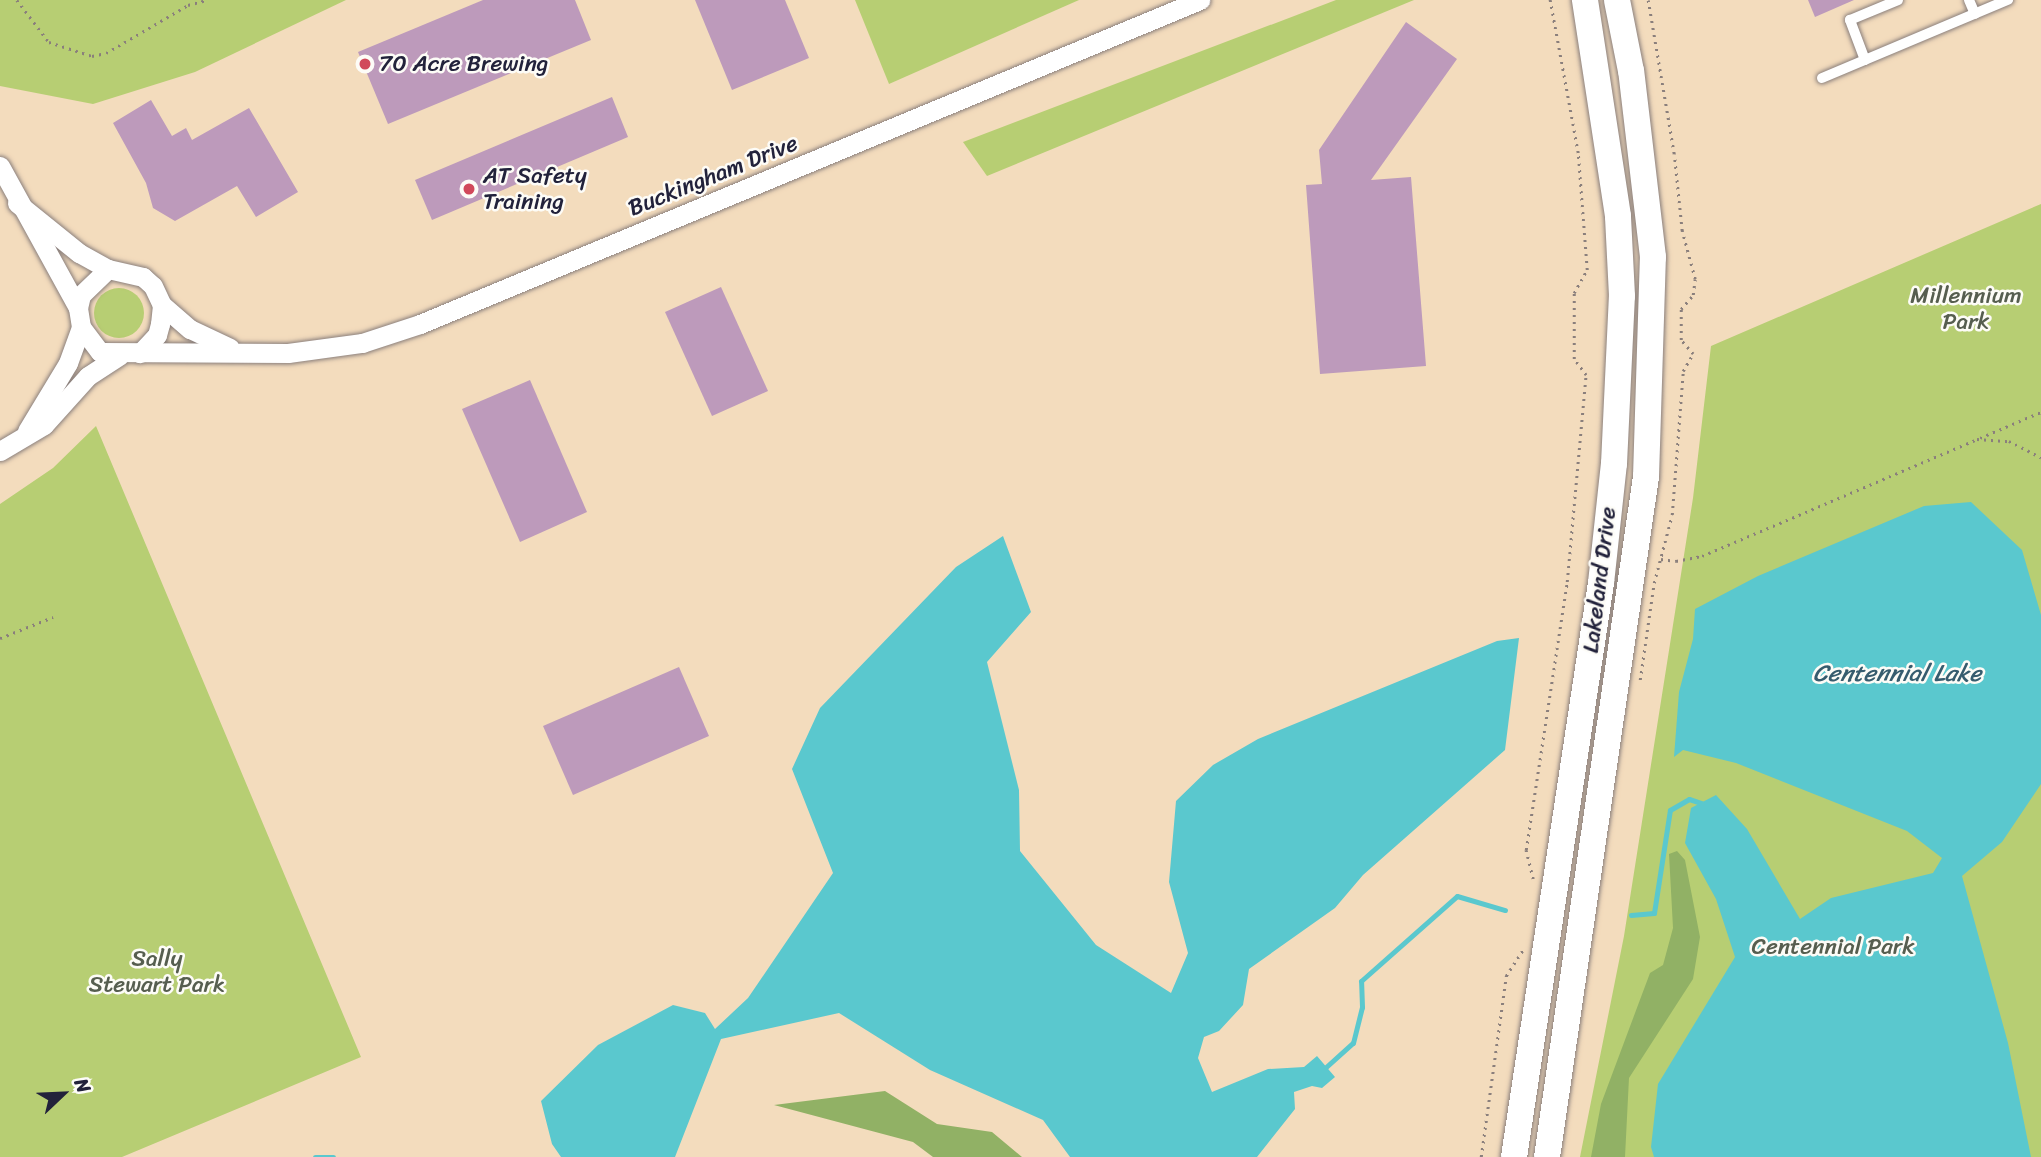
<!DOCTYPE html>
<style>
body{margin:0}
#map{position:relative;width:2041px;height:1157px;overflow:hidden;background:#f3dcbd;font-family:Sriracha,sans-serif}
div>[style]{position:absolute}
.green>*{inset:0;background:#b7ce73}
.round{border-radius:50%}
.forest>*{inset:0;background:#91b165}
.water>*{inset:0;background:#5ac8ce}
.stream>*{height:5px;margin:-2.5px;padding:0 2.5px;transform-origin:2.5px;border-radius:2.5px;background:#5ac8ce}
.building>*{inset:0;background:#bd9abb}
.path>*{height:2.5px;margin-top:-1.25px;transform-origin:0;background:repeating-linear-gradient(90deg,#8a7f7c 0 2px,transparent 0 7px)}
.roads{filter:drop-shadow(0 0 2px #8a7f7c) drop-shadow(0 0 2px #8a7f7c)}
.lane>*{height:10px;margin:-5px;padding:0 5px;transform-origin:5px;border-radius:5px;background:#fff}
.street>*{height:19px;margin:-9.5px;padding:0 9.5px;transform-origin:9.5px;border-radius:9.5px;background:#fff}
.secondary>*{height:26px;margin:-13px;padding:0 13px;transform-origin:13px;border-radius:13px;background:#fff}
.dots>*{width:19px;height:19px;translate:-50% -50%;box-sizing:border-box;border:4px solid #fdfcf7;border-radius:50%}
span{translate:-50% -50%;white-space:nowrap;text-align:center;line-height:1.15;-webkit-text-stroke:5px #fdfcf7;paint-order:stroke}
.poi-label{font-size:23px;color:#22223b}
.left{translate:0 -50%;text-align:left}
.street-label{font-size:23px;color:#22223b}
.park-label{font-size:23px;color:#565e4f}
.water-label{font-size:24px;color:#365c6e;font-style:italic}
.north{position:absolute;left:28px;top:1059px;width:70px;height:70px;-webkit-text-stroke:5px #fdfcf7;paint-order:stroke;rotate:67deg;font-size:19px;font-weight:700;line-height:28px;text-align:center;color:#22223b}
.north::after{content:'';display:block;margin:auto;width:24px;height:32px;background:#22223b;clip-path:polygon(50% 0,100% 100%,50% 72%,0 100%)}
</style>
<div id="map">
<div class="green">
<i style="clip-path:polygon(0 0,346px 0,195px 72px,93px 104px,0 86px)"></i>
<i style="clip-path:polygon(855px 0,1079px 0,889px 84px)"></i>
<i style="clip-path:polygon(1336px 0,1414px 0,987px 176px,963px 142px)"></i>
<i style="clip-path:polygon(2041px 204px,2041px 1157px,1580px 1157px,1624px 936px,1693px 498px,1711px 346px)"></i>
<i class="round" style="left:94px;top:288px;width:50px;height:50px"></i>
<i style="clip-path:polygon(96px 426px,361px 1057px,122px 1157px,0 1157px,0 504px,53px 468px)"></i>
</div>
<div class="forest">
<i style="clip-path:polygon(1677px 851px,1685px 860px,1700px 937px,1693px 979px,1629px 1078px,1625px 1157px,1591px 1157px,1601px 1104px,1650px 973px,1663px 965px,1673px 928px,1669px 854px)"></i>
<i style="clip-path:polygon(885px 1091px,937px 1124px,992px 1132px,1022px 1157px,933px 1157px,913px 1142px,774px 1105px)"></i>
</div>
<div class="water">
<i style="clip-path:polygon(1971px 502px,2022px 550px,2041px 615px,2041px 784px,2002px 842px,1962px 876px,2008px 1043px,2031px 1157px,1654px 1157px,1651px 1147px,1658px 1084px,1735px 957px,1716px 899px,1685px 843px,1691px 808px,1716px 795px,1747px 829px,1800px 919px,1831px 898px,1933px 873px,1942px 858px,1907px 831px,1736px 763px,1683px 750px,1674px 757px,1679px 692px,1693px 639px,1695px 609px,1758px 576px,1924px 506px)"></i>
<i style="clip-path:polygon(1003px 536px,1031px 612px,987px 662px,1019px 790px,1020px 851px,1096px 945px,1171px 993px,1188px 953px,1169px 882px,1176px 801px,1213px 765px,1258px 739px,1497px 641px,1519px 638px,1505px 750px,1363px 875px,1335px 908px,1249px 969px,1243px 1005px,1219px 1031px,1204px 1037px,1198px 1058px,1212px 1092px,1268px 1069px,1304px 1067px,1317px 1056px,1335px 1077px,1322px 1088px,1312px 1086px,1294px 1092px,1295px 1109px,1257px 1157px,1070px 1157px,1043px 1120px,930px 1070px,839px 1013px,721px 1039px,675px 1157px,561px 1157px,552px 1144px,541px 1101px,598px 1045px,673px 1005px,705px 1013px,715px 1029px,748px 998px,833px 873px,792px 769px,820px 708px,956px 567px)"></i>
</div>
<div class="stream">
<i style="left:1631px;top:915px;width:23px;rotate:-5deg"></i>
<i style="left:1654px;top:913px;width:104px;rotate:-81.2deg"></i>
<i style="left:1670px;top:810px;width:22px;rotate:-30deg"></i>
<i style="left:1689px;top:799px;width:13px;rotate:18deg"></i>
<i style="left:1326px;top:1067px;width:36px;rotate:-42deg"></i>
<i style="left:1353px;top:1043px;width:37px;rotate:-76deg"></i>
<i style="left:1362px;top:1007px;width:26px;rotate:-92deg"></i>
<i style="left:1361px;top:981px;width:128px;rotate:-41.5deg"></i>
<i style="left:1457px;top:896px;width:50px;rotate:16.3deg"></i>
<i style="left:315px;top:1157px;width:18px"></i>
</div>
<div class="building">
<i style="clip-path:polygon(483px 0,575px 0,591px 40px,388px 124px,358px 52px)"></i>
<i style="clip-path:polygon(695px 0,785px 0,809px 58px,732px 90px)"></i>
<i style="clip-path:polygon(1808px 0,1854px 0,1815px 17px)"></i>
<i style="clip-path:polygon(1406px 22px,1457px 59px,1371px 180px,1411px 177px,1426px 366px,1320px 374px,1306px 185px,1322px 184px,1319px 150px)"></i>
<i style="clip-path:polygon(612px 97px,628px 137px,432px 220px,415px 180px)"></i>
<i style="clip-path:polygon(151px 100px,172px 136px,186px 128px,192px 140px,249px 108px,298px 192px,256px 217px,237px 186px,175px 221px,153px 208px,146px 183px,113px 123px)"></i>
<i style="clip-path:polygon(721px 287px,768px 391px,712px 416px,665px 312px)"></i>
<i style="clip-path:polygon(530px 380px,587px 512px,520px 542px,462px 409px)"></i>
<i style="clip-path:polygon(679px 667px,709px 736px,573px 795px,543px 726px)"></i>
</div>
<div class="path">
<i style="left:17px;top:0;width:53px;rotate:52.7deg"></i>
<i style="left:49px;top:42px;width:45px;rotate:18deg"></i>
<i style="left:92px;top:56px;width:14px;rotate:-12deg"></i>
<i style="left:106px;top:53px;width:95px;rotate:-30.3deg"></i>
<i style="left:188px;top:5px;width:20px;rotate:-15deg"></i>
<i style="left:1980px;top:438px;width:66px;rotate:-23.1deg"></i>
<i style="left:1661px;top:559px;width:15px;rotate:8deg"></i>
<i style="left:1676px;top:561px;width:26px;rotate:-11deg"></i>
<i style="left:1702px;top:556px;width:299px;rotate:-23deg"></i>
<i style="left:1977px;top:439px;width:32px;rotate:4deg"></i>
<i style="left:2009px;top:441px;width:36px;rotate:27deg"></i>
<i style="left:0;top:638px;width:57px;rotate:-21.6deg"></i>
<i style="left:1640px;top:680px;width:98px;rotate:-81.8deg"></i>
<i style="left:1654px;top:583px;width:70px;rotate:-75.2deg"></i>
<i style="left:1672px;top:515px;width:144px;rotate:-85.6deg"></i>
<i style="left:1683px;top:371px;width:20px;rotate:-60deg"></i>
<i style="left:1693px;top:354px;width:18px;rotate:-131deg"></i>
<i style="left:1681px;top:340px;width:31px;rotate:-90deg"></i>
<i style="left:1681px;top:309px;width:18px;rotate:-49deg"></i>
<i style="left:1693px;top:295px;width:16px;rotate:-83deg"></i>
<i style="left:1695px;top:279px;width:50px;rotate:-105.2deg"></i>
<i style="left:1682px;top:231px;width:77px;rotate:-95.9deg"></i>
<i style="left:1674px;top:154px;width:156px;rotate:-99.6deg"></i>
<i style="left:1533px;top:879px;width:30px;rotate:-104deg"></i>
<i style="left:1526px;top:850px;width:271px;rotate:-81.3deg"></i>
<i style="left:1567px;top:582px;width:208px;rotate:-84.8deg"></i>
<i style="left:1586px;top:375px;width:20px;rotate:-127deg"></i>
<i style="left:1574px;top:359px;width:66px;rotate:-90deg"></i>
<i style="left:1574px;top:293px;width:26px;rotate:-61deg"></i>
<i style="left:1587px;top:270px;width:117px;rotate:-94.4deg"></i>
<i style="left:1578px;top:153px;width:156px;rotate:-100.4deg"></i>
<i style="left:1481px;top:1157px;width:183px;rotate:-82.1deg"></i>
<i style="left:1506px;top:976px;width:31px;rotate:-57deg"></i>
</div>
<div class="roads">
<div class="lane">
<i style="left:1969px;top:0;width:15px;rotate:67deg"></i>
<i style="left:1865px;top:60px;width:43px;rotate:-110.6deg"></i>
<i style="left:1850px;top:20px;width:52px;rotate:-22.6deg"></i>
<i style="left:1822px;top:78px;width:202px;rotate:-22.8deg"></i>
</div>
<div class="street">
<i style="left:0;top:166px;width:162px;rotate:61.2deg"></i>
<i style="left:17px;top:203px;width:80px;rotate:38.9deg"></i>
<i style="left:79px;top:253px;width:33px;rotate:29deg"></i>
<i style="left:108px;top:269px;width:36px;rotate:13deg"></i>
<i style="left:143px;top:277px;width:13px;rotate:42deg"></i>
<i style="left:153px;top:286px;width:21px;rotate:65deg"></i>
<i style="left:162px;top:305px;width:19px;rotate:96deg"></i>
<i style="left:160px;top:324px;width:11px;rotate:105deg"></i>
<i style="left:157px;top:335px;width:25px;rotate:133deg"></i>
<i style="left:108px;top:269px;width:37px;rotate:136deg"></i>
<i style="left:81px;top:295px;width:13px;rotate:103deg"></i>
<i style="left:78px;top:308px;width:19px;rotate:81deg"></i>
<i style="left:81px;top:327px;width:31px;rotate:53deg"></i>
<i style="left:100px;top:352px;width:188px;rotate:0.3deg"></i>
<i style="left:288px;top:353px;width:75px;rotate:-7.7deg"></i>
<i style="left:362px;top:343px;width:61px;rotate:-18.1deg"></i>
<i style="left:420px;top:324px;width:845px;rotate:-22.56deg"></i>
<i style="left:162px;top:305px;width:37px;rotate:41deg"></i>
<i style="left:190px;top:329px;width:44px;rotate:25.4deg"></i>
<i style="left:27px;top:431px;width:79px;rotate:-58.9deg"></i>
<i style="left:68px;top:363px;width:38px;rotate:-70deg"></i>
<i style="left:0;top:451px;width:51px;rotate:-30.6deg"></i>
<i style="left:44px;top:425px;width:66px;rotate:-48.1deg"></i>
<i style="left:88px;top:376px;width:38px;rotate:-33deg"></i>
</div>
<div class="secondary">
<i style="left:1514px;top:1157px;width:581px;rotate:-81.38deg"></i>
<i style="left:1601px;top:583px;width:120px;rotate:-83.8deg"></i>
<i style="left:1614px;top:464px;width:168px;rotate:-87.3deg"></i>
<i style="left:1622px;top:296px;width:80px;rotate:-92.9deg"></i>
<i style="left:1618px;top:216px;width:219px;rotate:-98.7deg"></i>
<i style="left:1547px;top:1157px;width:687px;rotate:-81.72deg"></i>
<i style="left:1646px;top:477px;width:220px;rotate:-88.2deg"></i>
<i style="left:1653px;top:257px;width:187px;rotate:-96.7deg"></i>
<i style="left:1631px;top:71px;width:72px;rotate:-101.2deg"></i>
</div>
</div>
<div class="dots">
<i style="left:365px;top:64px;background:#d1495b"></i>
<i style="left:469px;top:189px;background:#d1495b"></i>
</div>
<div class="poi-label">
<span class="left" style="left:379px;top:64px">70 Acre Brewing</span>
<span class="left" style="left:483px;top:189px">AT Safety<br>Training</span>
</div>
<div class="street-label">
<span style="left:713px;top:176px;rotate:-22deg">Buckingham Drive</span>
<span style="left:1600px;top:580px;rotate:-83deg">Lakeland Drive</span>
</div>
<div class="park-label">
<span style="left:1966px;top:309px">Millennium<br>Park</span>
<span style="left:1833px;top:947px">Centennial Park</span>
<span style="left:157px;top:972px">Sally<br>Stewart Park</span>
</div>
<div class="water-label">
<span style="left:1897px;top:674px">Centennial Lake</span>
</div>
<div class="north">N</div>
</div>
